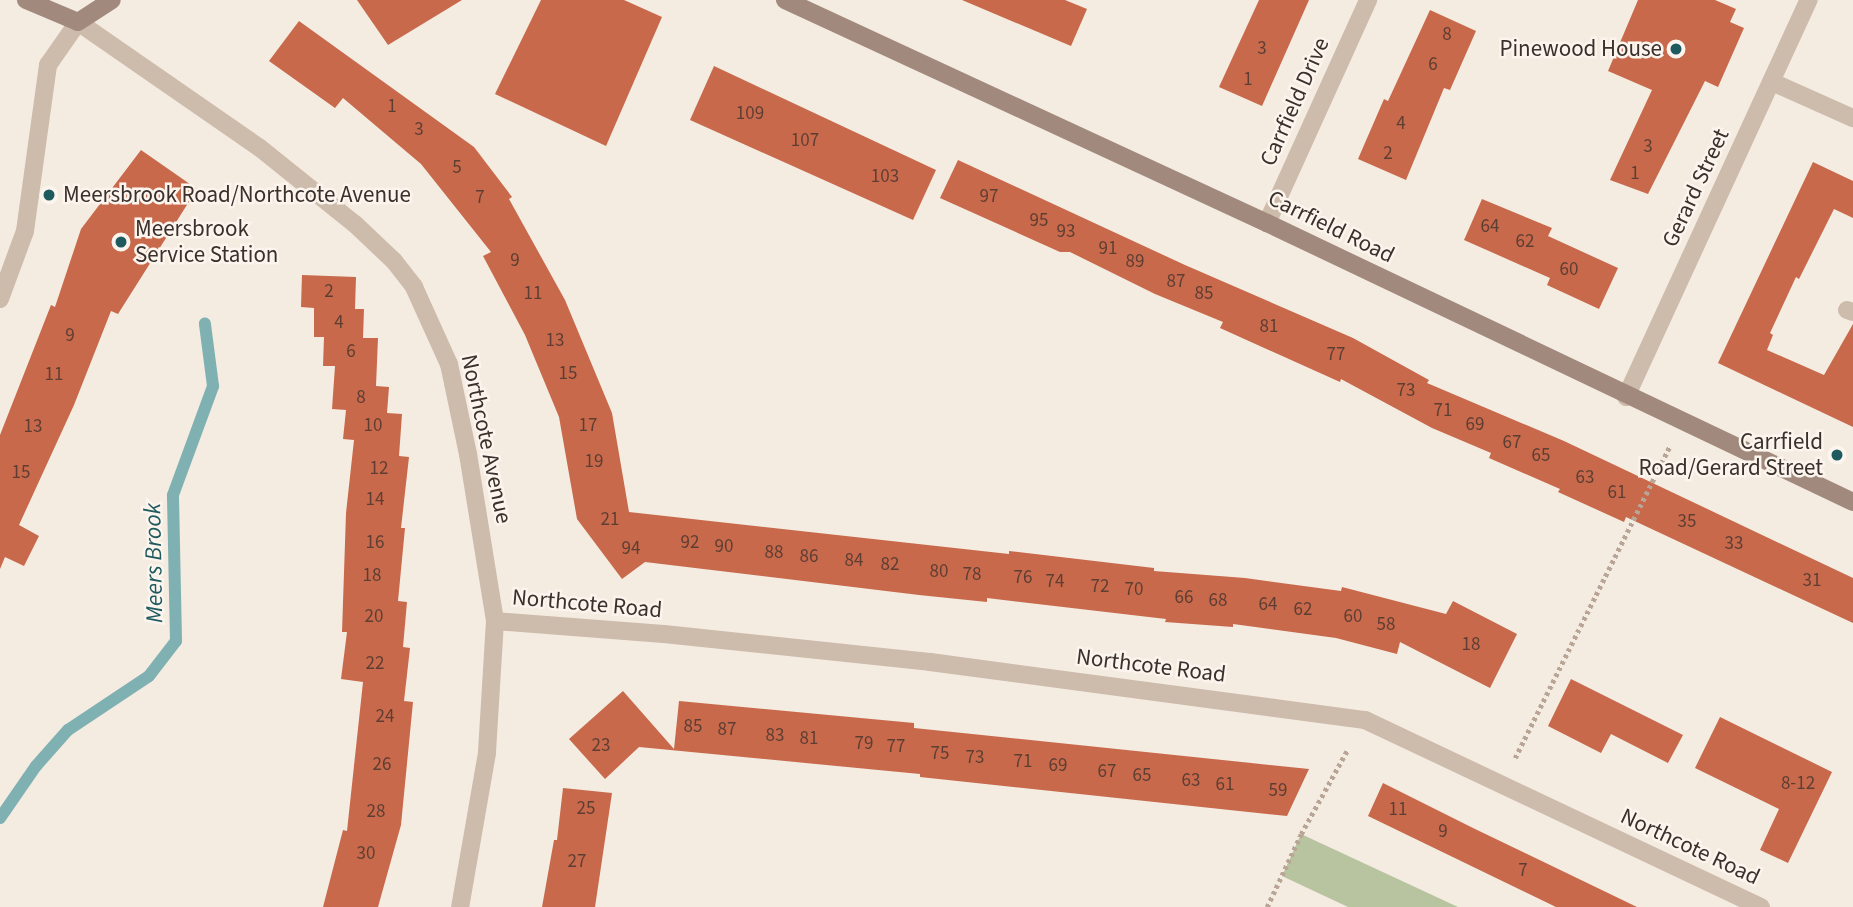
<!DOCTYPE html>
<style>
body{margin:0}
#map{position:relative;width:1853px;height:907px;overflow:hidden;background:#f4ebe1;font-family:"Source Sans 3",sans-serif}
div>[style]{position:absolute}
.green>*{inset:0;background:#b8c4a0}
.stream>*{height:12px;margin:-6px;padding:0 6px;transform-origin:6px;border-radius:6px;background:#7fb0b2}
.building>*{inset:0;background:#c8694b}
.path>*{height:4.5px;margin-top:-2.25px;transform-origin:0;background:repeating-linear-gradient(90deg,#b9a596 0 3.5px,transparent 0 7px)}
.street>*{height:18px;margin:-9px;padding:0 9px;transform-origin:9px;border-radius:9px;background:#cdbbac}
.secondary>*{height:18px;margin:-9px;padding:0 9px;transform-origin:9px;border-radius:9px;background:#a18a7d}
.dots>*{width:19px;height:19px;translate:-50% -50%;box-sizing:border-box;border:4px solid #fbf5ee;border-radius:50%}
span{translate:-50% -50%;white-space:nowrap;text-align:center;line-height:1.15;-webkit-text-stroke:5px #fbf5ee;paint-order:stroke}
.number-label{font-size:19px;color:#5e3e33}
.number-label span{-webkit-text-stroke-width:0}
.poi-label{font-size:23px;color:#3b302b}
.right{translate:-100% -50%;text-align:right}
.left{translate:0 -50%;text-align:left}
.street-label{font-size:23px;color:#3b302b}
.water-label{font-size:24px;color:#1f5a5e;font-style:italic}
</style>
<div id="map">
<div class="green">
<i style="clip-path:polygon(1301px 834px,1458px 907px,1348px 907px,1282px 876px)"></i>
</div>
<div class="stream">
<i style="left:0;top:818px;width:63px;rotate:-55.3deg"></i>
<i style="left:36px;top:766px;width:48px;rotate:-48.4deg"></i>
<i style="left:68px;top:730px;width:97px;rotate:-33.7deg"></i>
<i style="left:149px;top:676px;width:44px;rotate:-52.4deg"></i>
<i style="left:176px;top:641px;width:146px;rotate:-91.2deg"></i>
<i style="left:173px;top:495px;width:116px;rotate:-69.8deg"></i>
<i style="left:213px;top:386px;width:63px;rotate:-97.4deg"></i>
</div>
<div class="building">
<i style="clip-path:polygon(357px 0,462px 0,388px 45px)"></i>
<i style="clip-path:polygon(541px 0,624px 0,662px 17px,606px 146px,495px 94px)"></i>
<i style="clip-path:polygon(962px 0,1065px 0,1087px 9px,1071px 46px)"></i>
<i style="clip-path:polygon(1259px 0,1309px 0,1262px 106px,1219px 87px)"></i>
<i style="clip-path:polygon(1638px 0,1715px 0,1736px 9px,1730px 22px,1744px 28px,1718px 87px,1705px 81px,1648px 194px,1610px 180px,1652px 90px,1608px 71px)"></i>
<i style="clip-path:polygon(1430px 10px,1476px 31px,1450px 90px,1444px 88px,1406px 180px,1358px 159px,1384px 99px,1388px 101px)"></i>
<i style="clip-path:polygon(299px 21px,474px 147px,512px 197px,509px 199px,565px 300px,612px 413px,629px 512px,1009px 554px,1009px 551px,1154px 568px,1154px 571px,1245px 578px,1341px 591px,1342px 587px,1446px 614px,1453px 601px,1517px 634px,1490px 688px,1400px 642px,1397px 654px,1336px 638px,1233px 624px,1233px 627px,1165px 622px,1166px 619px,987px 598px,987px 602px,919px 595px,645px 562px,622px 579px,577px 519px,559px 417px,525px 335px,483px 256px,491px 252px,421px 164px,343px 98px,335px 108px,269px 61px)"></i>
<i style="clip-path:polygon(714px 66px,936px 170px,913px 220px,690px 120px)"></i>
<i style="clip-path:polygon(141px 150px,197px 189px,118px 314px,111px 311px,74px 405px,19px 525px,39px 536px,24px 566px,5px 557px,0 569px,0 435px,51px 305px,55px 307px,81px 229px)"></i>
<i style="clip-path:polygon(958px 160px,1185px 265px,1353px 338px,1429px 380px,1427px 383px,1564px 441px,1853px 578px,1853px 623px,1626px 517px,1624px 522px,1558px 492px,1560px 489px,1489px 458px,1491px 453px,1432px 428px,1341px 379px,1340px 382px,1220px 328px,1223px 322px,1155px 294px,1070px 252px,1060px 252px,940px 198px)"></i>
<i style="clip-path:polygon(1813px 162px,1853px 181px,1853px 218px,1834px 209px,1799px 279px,1796px 277px,1770px 333px,1773px 335px,1767px 350px,1824px 375px,1853px 324px,1853px 427px,1718px 363px)"></i>
<i style="clip-path:polygon(1482px 199px,1552px 228px,1548px 236px,1618px 268px,1599px 309px,1547px 285px,1550px 278px,1464px 240px)"></i>
<i style="clip-path:polygon(302px 275px,356px 277px,355px 309px,364px 309px,363px 338px,378px 338px,376px 386px,389px 387px,387px 413px,402px 414px,399px 456px,409px 457px,401px 528px,405px 528px,398px 601px,407px 602px,403px 647px,410px 648px,404px 701px,413px 702px,401px 825px,378px 907px,323px 907px,343px 830px,347px 831px,363px 682px,341px 679px,347px 632px,342px 632px,346px 513px,354px 440px,343px 439px,346px 410px,332px 409px,335px 366px,323px 366px,324px 337px,314px 337px,314px 308px,301px 307px)"></i>
<i style="clip-path:polygon(1571px 679px,1683px 735px,1668px 763px,1611px 734px,1601px 753px,1548px 726px)"></i>
<i style="clip-path:polygon(623px 691px,674px 749px,679px 701px,914px 723px,914px 728px,1309px 769px,1287px 816px,920px 777px,920px 774px,639px 747px,605px 779px,569px 739px)"></i>
<i style="clip-path:polygon(1720px 717px,1832px 772px,1788px 863px,1760px 850px,1779px 809px,1695px 768px)"></i>
<i style="clip-path:polygon(1383px 783px,1473px 828px,1637px 907px,1556px 907px,1368px 816px)"></i>
<i style="clip-path:polygon(563px 788px,612px 793px,595px 907px,542px 907px,554px 840px,557px 840px)"></i>
</div>
<div class="path">
<i style="left:1515px;top:758px;width:348px;rotate:-63.6deg"></i>
<i style="left:1267px;top:907px;width:81px;rotate:-65deg"></i>
<i style="left:1301px;top:834px;width:97px;rotate:-61.1deg"></i>
</div>
<div class="street">
<i style="left:1772px;top:82px;width:89px;rotate:24deg"></i>
<i style="left:1267px;top:223px;width:245px;rotate:-65.6deg"></i>
<i style="left:0;top:299px;width:72px;rotate:-69.8deg"></i>
<i style="left:25px;top:231px;width:168px;rotate:-82.1deg"></i>
<i style="left:48px;top:65px;width:52px;rotate:-55.1deg"></i>
<i style="left:78px;top:22px;width:221px;rotate:34.7deg"></i>
<i style="left:260px;top:148px;width:123px;rotate:38.7deg"></i>
<i style="left:356px;top:225px;width:52px;rotate:43.5deg"></i>
<i style="left:394px;top:261px;width:33px;rotate:52deg"></i>
<i style="left:414px;top:287px;width:85px;rotate:65.6deg"></i>
<i style="left:449px;top:364px;width:92px;rotate:78.1deg"></i>
<i style="left:468px;top:454px;width:169px;rotate:80.8deg"></i>
<i style="left:495px;top:621px;width:132px;rotate:93.5deg"></i>
<i style="left:487px;top:753px;width:156px;rotate:99.9deg"></i>
<i style="left:1847px;top:310px;width:6px;rotate:18deg"></i>
<i style="left:1626px;top:397px;width:437px;rotate:-65.3deg"></i>
<i style="left:495px;top:621px;width:169px;rotate:4.4deg"></i>
<i style="left:664px;top:634px;width:267px;rotate:6deg"></i>
<i style="left:930px;top:662px;width:439px;rotate:7.6deg"></i>
<i style="left:1365px;top:720px;width:438px;rotate:25.3deg"></i>
</div>
<div class="secondary">
<i style="left:26px;top:0;width:56px;rotate:22.9deg"></i>
<i style="left:78px;top:22px;width:40px;rotate:-32.9deg"></i>
<i style="left:785px;top:0;width:531px;rotate:24.83deg"></i>
<i style="left:1267px;top:223px;width:649px;rotate:25.46deg"></i>
</div>
<div class="dots">
<i style="left:1676px;top:49px;background:#1f5a5e"></i>
<i style="left:49px;top:195px;background:#1f5a5e"></i>
<i style="left:121px;top:242px;background:#1f5a5e"></i>
<i style="left:1837px;top:455px;background:#1f5a5e"></i>
</div>
<div class="number-label">
<span style="left:1447px;top:35px">8</span>
<span style="left:1262px;top:49px">3</span>
<span style="left:1433px;top:65px">6</span>
<span style="left:1248px;top:80px">1</span>
<span style="left:392px;top:107px">1</span>
<span style="left:750px;top:114px">109</span>
<span style="left:1401px;top:124px">4</span>
<span style="left:419px;top:130px">3</span>
<span style="left:805px;top:141px">107</span>
<span style="left:1648px;top:147px">3</span>
<span style="left:1388px;top:154px">2</span>
<span style="left:457px;top:168px">5</span>
<span style="left:1635px;top:174px">1</span>
<span style="left:885px;top:177px">103</span>
<span style="left:989px;top:197px">97</span>
<span style="left:480px;top:198px">7</span>
<span style="left:1039px;top:221px">95</span>
<span style="left:1490px;top:227px">64</span>
<span style="left:1066px;top:232px">93</span>
<span style="left:1525px;top:242px">62</span>
<span style="left:1108px;top:249px">91</span>
<span style="left:515px;top:261px">9</span>
<span style="left:1135px;top:262px">89</span>
<span style="left:1569px;top:270px">60</span>
<span style="left:1176px;top:282px">87</span>
<span style="left:329px;top:292px">2</span>
<span style="left:533px;top:294px">11</span>
<span style="left:1204px;top:294px">85</span>
<span style="left:339px;top:323px">4</span>
<span style="left:1269px;top:327px">81</span>
<span style="left:70px;top:336px">9</span>
<span style="left:555px;top:341px">13</span>
<span style="left:351px;top:352px">6</span>
<span style="left:1336px;top:355px">77</span>
<span style="left:568px;top:374px">15</span>
<span style="left:54px;top:375px">11</span>
<span style="left:1406px;top:391px">73</span>
<span style="left:361px;top:398px">8</span>
<span style="left:1443px;top:411px">71</span>
<span style="left:1475px;top:425px">69</span>
<span style="left:373px;top:426px">10</span>
<span style="left:588px;top:426px">17</span>
<span style="left:33px;top:427px">13</span>
<span style="left:1512px;top:443px">67</span>
<span style="left:1541px;top:456px">65</span>
<span style="left:594px;top:462px">19</span>
<span style="left:379px;top:469px">12</span>
<span style="left:21px;top:473px">15</span>
<span style="left:1585px;top:478px">63</span>
<span style="left:1617px;top:493px">61</span>
<span style="left:375px;top:500px">14</span>
<span style="left:610px;top:520px">21</span>
<span style="left:1687px;top:522px">35</span>
<span style="left:375px;top:543px">16</span>
<span style="left:690px;top:543px">92</span>
<span style="left:1734px;top:544px">33</span>
<span style="left:724px;top:547px">90</span>
<span style="left:631px;top:549px">94</span>
<span style="left:774px;top:553px">88</span>
<span style="left:809px;top:557px">86</span>
<span style="left:854px;top:561px">84</span>
<span style="left:890px;top:565px">82</span>
<span style="left:939px;top:572px">80</span>
<span style="left:972px;top:575px">78</span>
<span style="left:372px;top:576px">18</span>
<span style="left:1023px;top:578px">76</span>
<span style="left:1812px;top:581px">31</span>
<span style="left:1055px;top:582px">74</span>
<span style="left:1100px;top:587px">72</span>
<span style="left:1134px;top:590px">70</span>
<span style="left:1184px;top:598px">66</span>
<span style="left:1218px;top:601px">68</span>
<span style="left:1268px;top:605px">64</span>
<span style="left:1303px;top:610px">62</span>
<span style="left:374px;top:617px">20</span>
<span style="left:1353px;top:617px">60</span>
<span style="left:1386px;top:625px">58</span>
<span style="left:1471px;top:645px">18</span>
<span style="left:375px;top:664px">22</span>
<span style="left:385px;top:717px">24</span>
<span style="left:693px;top:727px">85</span>
<span style="left:727px;top:730px">87</span>
<span style="left:775px;top:736px">83</span>
<span style="left:809px;top:739px">81</span>
<span style="left:864px;top:744px">79</span>
<span style="left:601px;top:746px">23</span>
<span style="left:896px;top:747px">77</span>
<span style="left:940px;top:754px">75</span>
<span style="left:975px;top:758px">73</span>
<span style="left:1023px;top:762px">71</span>
<span style="left:382px;top:765px">26</span>
<span style="left:1058px;top:766px">69</span>
<span style="left:1107px;top:772px">67</span>
<span style="left:1142px;top:776px">65</span>
<span style="left:1191px;top:781px">63</span>
<span style="left:1798px;top:784px">8-12</span>
<span style="left:1225px;top:785px">61</span>
<span style="left:1278px;top:791px">59</span>
<span style="left:586px;top:809px">25</span>
<span style="left:1398px;top:810px">11</span>
<span style="left:376px;top:812px">28</span>
<span style="left:1443px;top:832px">9</span>
<span style="left:366px;top:854px">30</span>
<span style="left:577px;top:862px">27</span>
<span style="left:1523px;top:871px">7</span>
</div>
<div class="poi-label">
<span class="right" style="left:1662px;top:49px">Pinewood House</span>
<span class="left" style="left:63px;top:195px">Meersbrook Road/Northcote Avenue</span>
<span class="left" style="left:135px;top:242px">Meersbrook<br>Service Station</span>
<span class="right" style="left:1823px;top:455px">Carrfield<br>Road/Gerard Street</span>
</div>
<div class="street-label">
<span style="left:1295px;top:102px;rotate:-66deg">Carrfield Drive</span>
<span style="left:1696px;top:188px;rotate:-65deg">Gerard Street</span>
<span style="left:1331px;top:227px;rotate:26deg">Carrfield Road</span>
<span style="left:486px;top:439px;rotate:78deg">Northcote Avenue</span>
<span style="left:587px;top:604px;rotate:5deg">Northcote Road</span>
<span style="left:1151px;top:666px;rotate:7deg">Northcote Road</span>
<span style="left:1690px;top:847px;rotate:25deg">Northcote Road</span>
</div>
<div class="water-label">
<span style="left:154px;top:563px;rotate:-91deg">Meers Brook</span>
</div>
</div>
